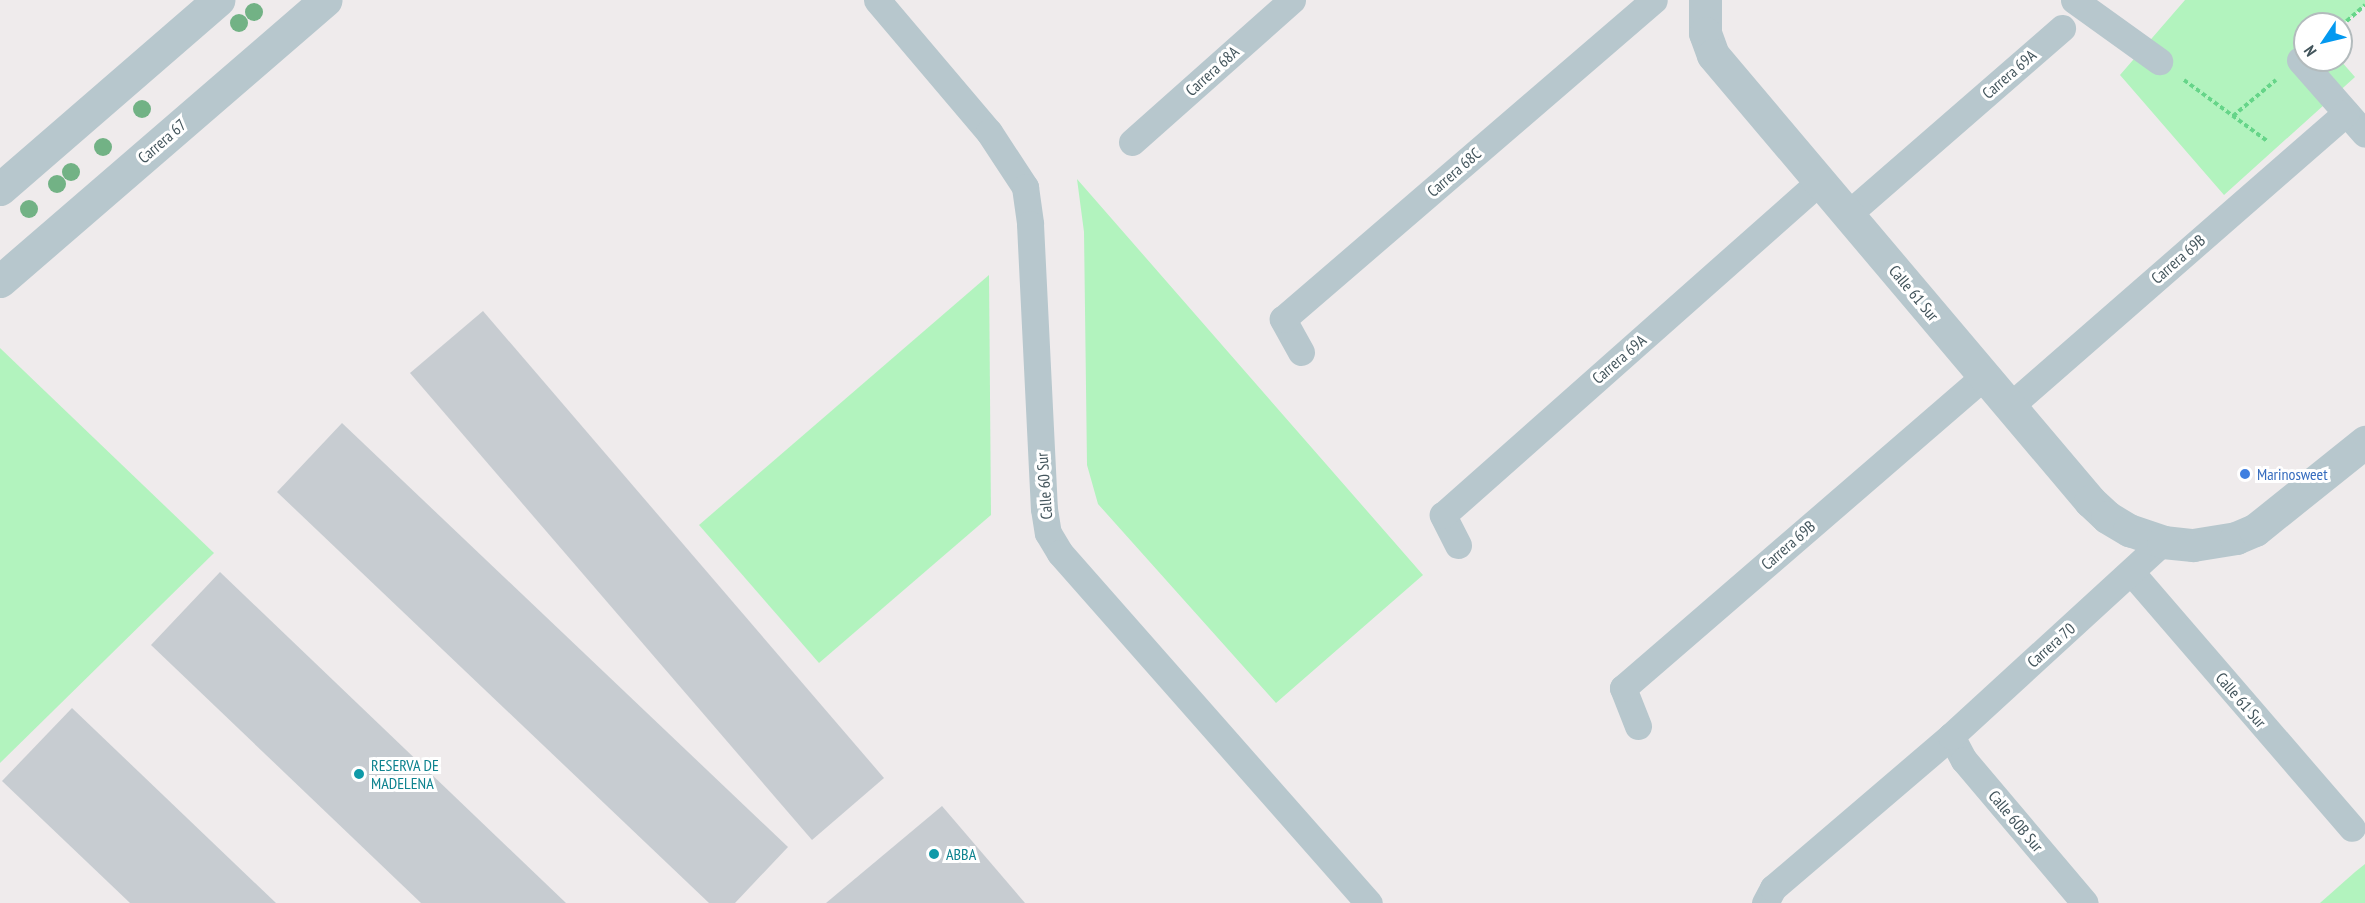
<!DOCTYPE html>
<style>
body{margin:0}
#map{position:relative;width:2365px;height:903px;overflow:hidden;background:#efebec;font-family:"PT Sans Narrow",sans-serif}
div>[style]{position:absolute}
.green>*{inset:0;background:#b2f3be}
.building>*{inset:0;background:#c7ccd1}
.path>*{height:4px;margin-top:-2px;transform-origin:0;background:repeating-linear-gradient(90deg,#66d589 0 4.5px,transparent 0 7.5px)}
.minor>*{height:27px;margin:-13.5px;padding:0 13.5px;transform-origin:13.5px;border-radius:13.5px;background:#b7c7cd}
.tertiary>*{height:33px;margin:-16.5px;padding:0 16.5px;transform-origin:16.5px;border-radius:16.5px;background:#b7c7cd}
.trees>*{width:18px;height:18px;margin:-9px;border-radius:50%;background:#72b285}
.dots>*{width:16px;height:16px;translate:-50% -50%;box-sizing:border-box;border:3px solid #fff;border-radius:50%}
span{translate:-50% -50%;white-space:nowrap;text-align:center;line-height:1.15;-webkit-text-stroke:6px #fff;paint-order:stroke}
.street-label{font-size:16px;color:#42545b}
.shop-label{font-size:16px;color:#366cbe}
.left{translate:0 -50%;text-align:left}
.culture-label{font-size:16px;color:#0d838f}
.north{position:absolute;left:2293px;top:12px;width:60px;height:60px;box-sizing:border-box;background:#fff;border:2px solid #b3bbbd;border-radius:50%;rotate:235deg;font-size:16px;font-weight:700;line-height:24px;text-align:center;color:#42545b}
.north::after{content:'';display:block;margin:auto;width:21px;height:27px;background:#0399f0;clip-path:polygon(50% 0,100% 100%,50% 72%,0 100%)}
</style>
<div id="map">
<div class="green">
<i style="clip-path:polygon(2185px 0,2365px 0,2365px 5px,2341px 26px,2305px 24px,2305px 60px,2340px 60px,2355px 77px,2224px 195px,2120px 75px)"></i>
<i style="clip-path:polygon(1077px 179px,1423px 575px,1276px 703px,1098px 504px,1087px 465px,1084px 232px)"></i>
<i style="clip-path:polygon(989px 275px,991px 515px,819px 663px,699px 525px)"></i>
<i style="clip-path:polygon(0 348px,214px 553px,0 763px)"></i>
<i style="clip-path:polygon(2365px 864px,2365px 903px,2320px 903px,2355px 872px)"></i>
</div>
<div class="building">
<i style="clip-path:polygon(483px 311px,884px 778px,812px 840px,410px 373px)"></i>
<i style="clip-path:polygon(342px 423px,788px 847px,735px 903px,709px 903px,277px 492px)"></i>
<i style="clip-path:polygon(220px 572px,566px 903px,421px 903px,151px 645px)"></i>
<i style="clip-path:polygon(72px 708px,276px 903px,130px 903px,2px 781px)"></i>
<i style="clip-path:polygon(942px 806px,1025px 903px,826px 903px)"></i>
</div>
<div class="path">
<i style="left:2341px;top:26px;width:32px;rotate:-41deg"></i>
<i style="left:2184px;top:80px;width:103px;rotate:36.3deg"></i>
<i style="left:2233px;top:116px;width:56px;rotate:-39.9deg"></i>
</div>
<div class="minor">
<i style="left:877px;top:0;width:173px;rotate:49.7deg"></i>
<i style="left:989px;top:132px;width:66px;rotate:56.8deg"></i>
<i style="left:1025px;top:187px;width:37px;rotate:82deg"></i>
<i style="left:1030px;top:224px;width:285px;rotate:87.2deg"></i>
<i style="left:1044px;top:509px;width:24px;rotate:81deg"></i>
<i style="left:1048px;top:533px;width:23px;rotate:59deg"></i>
<i style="left:1060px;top:553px;width:467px;rotate:48.6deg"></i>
<i style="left:2074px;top:0;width:105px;rotate:35.7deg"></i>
<i style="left:2300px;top:60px;width:98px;rotate:48.7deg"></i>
<i style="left:1132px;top:142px;width:214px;rotate:-41.6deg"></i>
<i style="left:1847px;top:215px;width:285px;rotate:-41deg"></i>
<i style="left:1301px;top:352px;width:38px;rotate:-119deg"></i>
<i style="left:1283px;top:319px;width:489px;rotate:-40.7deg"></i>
<i style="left:2010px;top:406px;width:446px;rotate:-41.1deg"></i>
<i style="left:1458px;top:545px;width:34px;rotate:-117deg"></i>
<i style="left:1443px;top:515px;width:502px;rotate:-41.53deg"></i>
<i style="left:2131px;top:572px;width:338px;rotate:49.2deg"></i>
<i style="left:1638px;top:726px;width:41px;rotate:-111.5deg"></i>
<i style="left:1623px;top:688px;width:477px;rotate:-40.8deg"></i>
<i style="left:1951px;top:736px;width:27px;rotate:62deg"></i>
<i style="left:1964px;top:760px;width:187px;rotate:49.8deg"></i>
<i style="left:1765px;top:903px;width:17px;rotate:-62deg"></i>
<i style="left:1773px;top:888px;width:234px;rotate:-40.5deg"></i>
<i style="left:1951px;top:736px;width:287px;rotate:-42.5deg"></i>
</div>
<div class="tertiary">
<i style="left:1705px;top:0;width:33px;rotate:90deg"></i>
<i style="left:1705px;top:33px;width:23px;rotate:70deg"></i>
<i style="left:1713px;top:55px;width:584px;rotate:49.79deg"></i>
<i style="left:2090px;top:501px;width:23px;rotate:43deg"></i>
<i style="left:2107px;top:517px;width:26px;rotate:31deg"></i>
<i style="left:2129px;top:530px;width:36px;rotate:19deg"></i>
<i style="left:2163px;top:542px;width:30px;rotate:6deg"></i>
<i style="left:2193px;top:545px;width:44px;rotate:-9.2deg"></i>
<i style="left:2236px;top:538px;width:21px;rotate:-23deg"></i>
<i style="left:2255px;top:530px;width:141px;rotate:-38.7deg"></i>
<i style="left:0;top:189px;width:289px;rotate:-40.9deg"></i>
<i style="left:0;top:281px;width:430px;rotate:-40.8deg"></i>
</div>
<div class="trees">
<i style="left:254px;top:12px"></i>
<i style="left:239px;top:23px"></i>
<i style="left:142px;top:109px"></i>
<i style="left:103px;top:147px"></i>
<i style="left:71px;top:172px"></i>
<i style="left:57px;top:184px"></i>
<i style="left:29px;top:209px"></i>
</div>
<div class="dots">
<i style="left:2245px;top:474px;background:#3f7fe0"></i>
<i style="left:359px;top:774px;background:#0f9aa8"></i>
<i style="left:934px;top:854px;background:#0f9aa8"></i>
</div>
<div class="street-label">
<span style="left:1212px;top:71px;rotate:-42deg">Carrera 68A</span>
<span style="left:2009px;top:74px;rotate:-41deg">Carrera 69A</span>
<span style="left:162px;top:141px;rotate:-41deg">Carrera 67</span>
<span style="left:1454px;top:172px;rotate:-41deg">Carrera 68C</span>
<span style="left:2178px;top:259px;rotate:-41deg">Carrera 69B</span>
<span style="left:1914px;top:293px;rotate:50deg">Calle 61 Sur</span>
<span style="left:1619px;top:359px;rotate:-41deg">Carrera 69A</span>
<span style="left:1044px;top:486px;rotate:-94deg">Calle 60 Sur</span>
<span style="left:1788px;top:545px;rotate:-41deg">Carrera 69B</span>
<span style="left:2051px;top:645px;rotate:-42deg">Carrera 70</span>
<span style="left:2241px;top:700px;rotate:49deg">Calle 61 Sur</span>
<span style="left:2016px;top:821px;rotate:50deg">Calle 60B Sur</span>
</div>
<div class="shop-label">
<span class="left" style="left:2257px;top:474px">Marinosweet</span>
</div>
<div class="culture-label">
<span class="left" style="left:371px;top:774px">RESERVA DE<br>MADELENA</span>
<span class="left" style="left:946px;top:854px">ABBA</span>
</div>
<div class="north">N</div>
</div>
